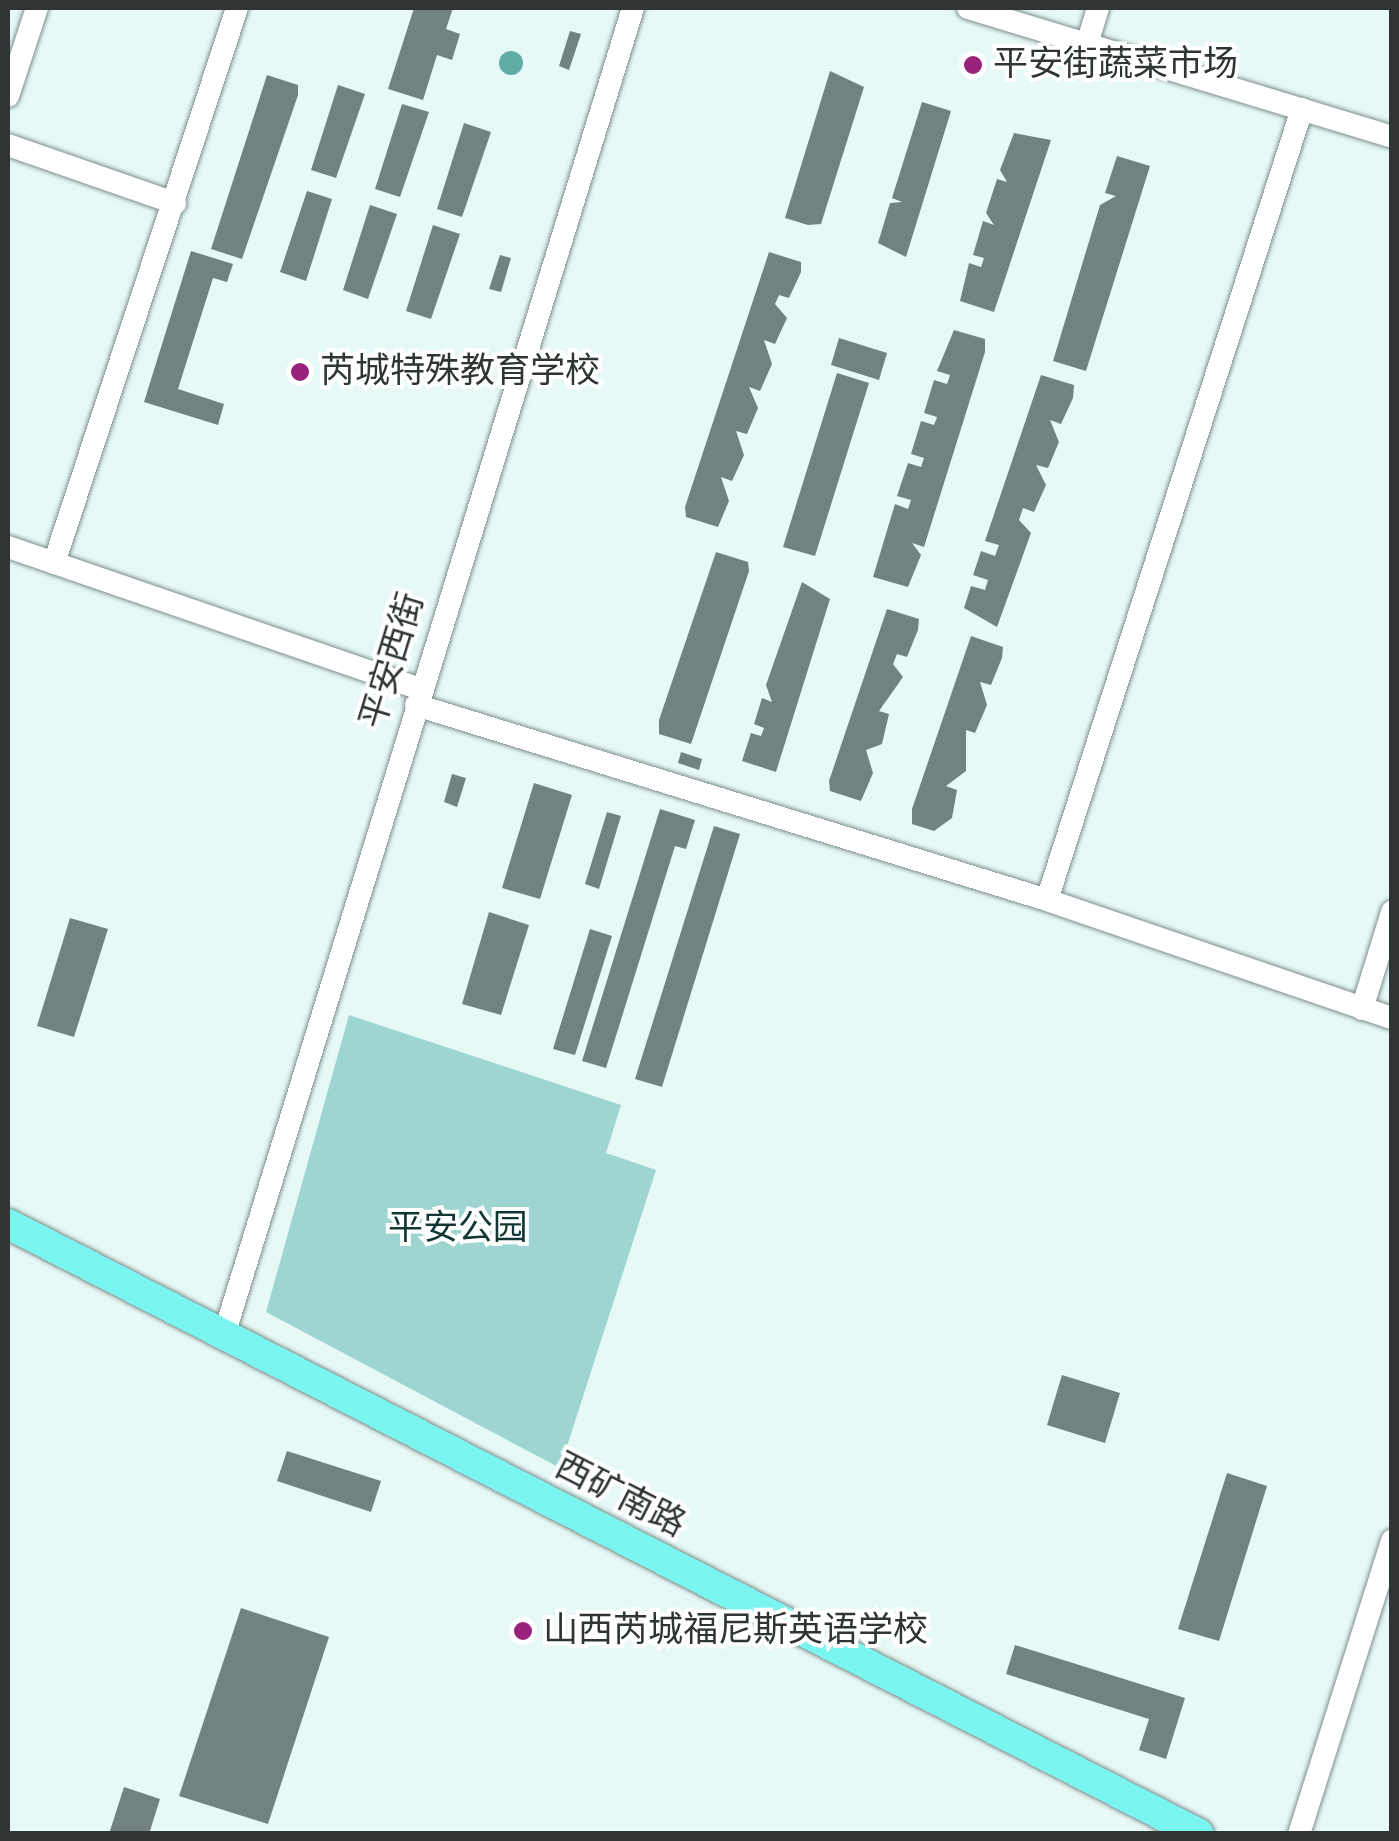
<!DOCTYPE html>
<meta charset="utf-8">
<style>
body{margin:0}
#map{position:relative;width:1399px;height:1841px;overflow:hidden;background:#e7f9f7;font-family:"Sofia Sans Condensed","Noto Sans SC",sans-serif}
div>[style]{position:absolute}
.green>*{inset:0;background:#9ed5d1}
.water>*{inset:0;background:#60ada8}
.round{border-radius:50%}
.building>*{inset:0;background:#718280}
.roads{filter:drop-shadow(0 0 2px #7d8e8c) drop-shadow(0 0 2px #7d8e8c)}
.minor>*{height:22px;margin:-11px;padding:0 11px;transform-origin:11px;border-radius:11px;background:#fff}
.major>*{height:30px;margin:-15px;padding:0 15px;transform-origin:15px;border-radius:15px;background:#7af4ef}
.dots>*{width:28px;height:28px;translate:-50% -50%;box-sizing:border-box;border:5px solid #fff;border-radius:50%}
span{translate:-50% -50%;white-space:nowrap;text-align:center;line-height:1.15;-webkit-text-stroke:8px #fff;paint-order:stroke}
.poi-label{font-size:35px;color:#2e3534}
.left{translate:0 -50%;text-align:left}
.street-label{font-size:35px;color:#2e3534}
.park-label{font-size:35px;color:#113735}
.frame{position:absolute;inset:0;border:10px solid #2e3534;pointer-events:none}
</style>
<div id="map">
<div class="green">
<i style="clip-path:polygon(349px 1015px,621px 1105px,606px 1153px,656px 1170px,560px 1468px,266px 1312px)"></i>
</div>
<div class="water">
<i class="round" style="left:499px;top:51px;width:24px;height:24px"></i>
</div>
<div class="building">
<i style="clip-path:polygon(414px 8px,453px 8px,446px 29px,460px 34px,452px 60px,437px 55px,423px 100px,388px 89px)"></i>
<i style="clip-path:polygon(570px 31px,581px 34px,569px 70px,559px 66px)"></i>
<i style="clip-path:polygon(830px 71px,864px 87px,821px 224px,808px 225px,785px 218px)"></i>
<i style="clip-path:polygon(267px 75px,298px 85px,298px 95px,242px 259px,211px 249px)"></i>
<i style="clip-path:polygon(338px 85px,365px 94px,336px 178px,311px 170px)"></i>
<i style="clip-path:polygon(922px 102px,951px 111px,906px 257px,878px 243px,890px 203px,902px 202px,892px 198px)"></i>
<i style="clip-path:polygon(402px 104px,429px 112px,400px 197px,375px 189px)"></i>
<i style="clip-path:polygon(464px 123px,491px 132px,462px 217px,437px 209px)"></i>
<i style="clip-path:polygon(1014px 133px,1051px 140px,994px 312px,960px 301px,969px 263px,981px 267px,984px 258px,973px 255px,983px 221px,994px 225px,986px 213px,997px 179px,1007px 182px,1000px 170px)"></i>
<i style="clip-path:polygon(1117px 156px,1150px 166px,1086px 371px,1053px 361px,1100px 205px,1116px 196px,1105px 193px)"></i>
<i style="clip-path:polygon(307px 191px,332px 199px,306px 281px,280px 272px)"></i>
<i style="clip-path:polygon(370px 205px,397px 214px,368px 299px,343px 290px)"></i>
<i style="clip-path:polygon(433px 225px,460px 234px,431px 319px,406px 311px)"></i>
<i style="clip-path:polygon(191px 251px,233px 264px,227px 282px,213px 278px,178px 389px,224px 404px,218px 425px,144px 402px)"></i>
<i style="clip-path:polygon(769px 252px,801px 262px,801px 272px,789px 298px,779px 295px,775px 304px,787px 318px,775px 344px,764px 340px,772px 364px,760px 391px,749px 387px,758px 408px,747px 434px,736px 431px,744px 455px,732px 481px,721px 477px,729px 501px,718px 527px,686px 517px,685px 507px)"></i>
<i style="clip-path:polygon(500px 255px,511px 258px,501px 292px,489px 289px)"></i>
<i style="clip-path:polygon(954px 330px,985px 339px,985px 352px,924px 547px,912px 543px,921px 555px,908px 587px,873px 577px,895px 504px,908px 509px,911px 500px,897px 496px,908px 463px,921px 467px,924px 458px,911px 454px,921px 421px,934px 425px,937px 417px,924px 413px,934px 380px,947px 384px,950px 375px,937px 371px)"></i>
<i style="clip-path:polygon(839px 338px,887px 353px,879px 380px,831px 365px)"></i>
<i style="clip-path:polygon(837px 373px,869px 383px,815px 556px,783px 547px)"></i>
<i style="clip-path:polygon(1041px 375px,1074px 385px,1073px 398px,1061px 424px,1050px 420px,1059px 442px,1048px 468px,1036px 465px,1046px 485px,1034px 512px,1023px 508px,1019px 520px,1031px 533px,997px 627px,964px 608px,971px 586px,985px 590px,988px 580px,973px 575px,981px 551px,995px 556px,999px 545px,985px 541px)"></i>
<i style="clip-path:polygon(716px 552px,748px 562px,749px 571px,691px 744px,659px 734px,659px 720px)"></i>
<i style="clip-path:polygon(802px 582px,830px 599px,776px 772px,742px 761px,751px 733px,761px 736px,764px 728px,754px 724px,762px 698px,772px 702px,766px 685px)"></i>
<i style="clip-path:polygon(887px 609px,919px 619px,918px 630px,907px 657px,897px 654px,893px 664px,903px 677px,879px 711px,889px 714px,882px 744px,866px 750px,873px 773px,861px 801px,830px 791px,829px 781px)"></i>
<i style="clip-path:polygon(971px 636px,1003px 647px,1002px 658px,991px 685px,980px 682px,987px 705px,975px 733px,966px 730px,966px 771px,946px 786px,957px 790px,952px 818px,934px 831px,912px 824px,912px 809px)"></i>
<i style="clip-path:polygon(681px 752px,702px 759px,699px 770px,678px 763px)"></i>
<i style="clip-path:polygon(452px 774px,466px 778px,457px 807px,444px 802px)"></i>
<i style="clip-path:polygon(534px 783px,572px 795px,540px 899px,502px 888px)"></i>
<i style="clip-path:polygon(660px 809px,695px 820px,686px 849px,675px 846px,606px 1068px,582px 1061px)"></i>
<i style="clip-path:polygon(607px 812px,621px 816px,599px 889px,585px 884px)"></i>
<i style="clip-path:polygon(714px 826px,740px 834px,662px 1087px,635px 1079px)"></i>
<i style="clip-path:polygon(489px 912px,529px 925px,501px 1015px,462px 1004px)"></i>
<i style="clip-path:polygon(70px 918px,108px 929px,74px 1037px,37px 1026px)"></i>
<i style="clip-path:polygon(590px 929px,612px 936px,575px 1055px,553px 1049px)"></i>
<i style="clip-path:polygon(1062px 1375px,1120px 1393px,1105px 1443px,1047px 1425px)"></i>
<i style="clip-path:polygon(287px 1451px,381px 1481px,371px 1512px,277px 1481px)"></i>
<i style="clip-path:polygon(1227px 1473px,1267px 1486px,1219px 1641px,1178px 1629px)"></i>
<i style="clip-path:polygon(241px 1608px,329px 1637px,268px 1824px,179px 1796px)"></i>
<i style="clip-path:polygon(1015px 1645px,1185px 1698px,1166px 1759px,1139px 1750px,1149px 1719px,1006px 1674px)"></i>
<i style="clip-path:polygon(124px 1787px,160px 1799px,149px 1834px,109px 1834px)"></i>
</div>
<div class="roads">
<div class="minor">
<i style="left:968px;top:8px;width:443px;rotate:16.9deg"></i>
<i style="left:1087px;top:44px;width:38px;rotate:-73deg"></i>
<i style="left:8px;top:96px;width:93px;rotate:-71.8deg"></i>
<i style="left:8px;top:145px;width:177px;rotate:19.2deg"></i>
<i style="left:8px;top:547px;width:437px;rotate:19deg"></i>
<i style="left:54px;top:563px;width:584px;rotate:-71.75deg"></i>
<i style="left:416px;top:705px;width:660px;rotate:17.17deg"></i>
<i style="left:1047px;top:900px;width:365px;rotate:18.9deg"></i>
<i style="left:1047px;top:900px;width:831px;rotate:-72.13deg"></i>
<i style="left:1362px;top:1009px;width:102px;rotate:-72.8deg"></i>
<i style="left:224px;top:1335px;width:1389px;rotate:-72.87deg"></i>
<i style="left:1299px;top:1834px;width:308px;rotate:-72.4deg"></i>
</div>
<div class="major">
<i style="left:8px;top:1224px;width:1338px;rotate:27.12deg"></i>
</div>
</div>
<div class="dots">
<i style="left:973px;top:65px;background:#99227c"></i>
<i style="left:300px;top:372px;background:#99227c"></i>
<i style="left:523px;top:1631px;background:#99227c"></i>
</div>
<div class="poi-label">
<span class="left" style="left:993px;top:65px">平安街蔬菜市场</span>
<span class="left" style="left:320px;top:372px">芮城特殊教育学校</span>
<span class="left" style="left:543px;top:1631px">山西芮城福尼斯英语学校</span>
</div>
<div class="street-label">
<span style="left:393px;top:661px;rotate:-73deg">平安西街</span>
<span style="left:620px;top:1496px;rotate:27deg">西矿南路</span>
</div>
<div class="park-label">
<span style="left:458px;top:1229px">平安公园</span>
</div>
<div class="frame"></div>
</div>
